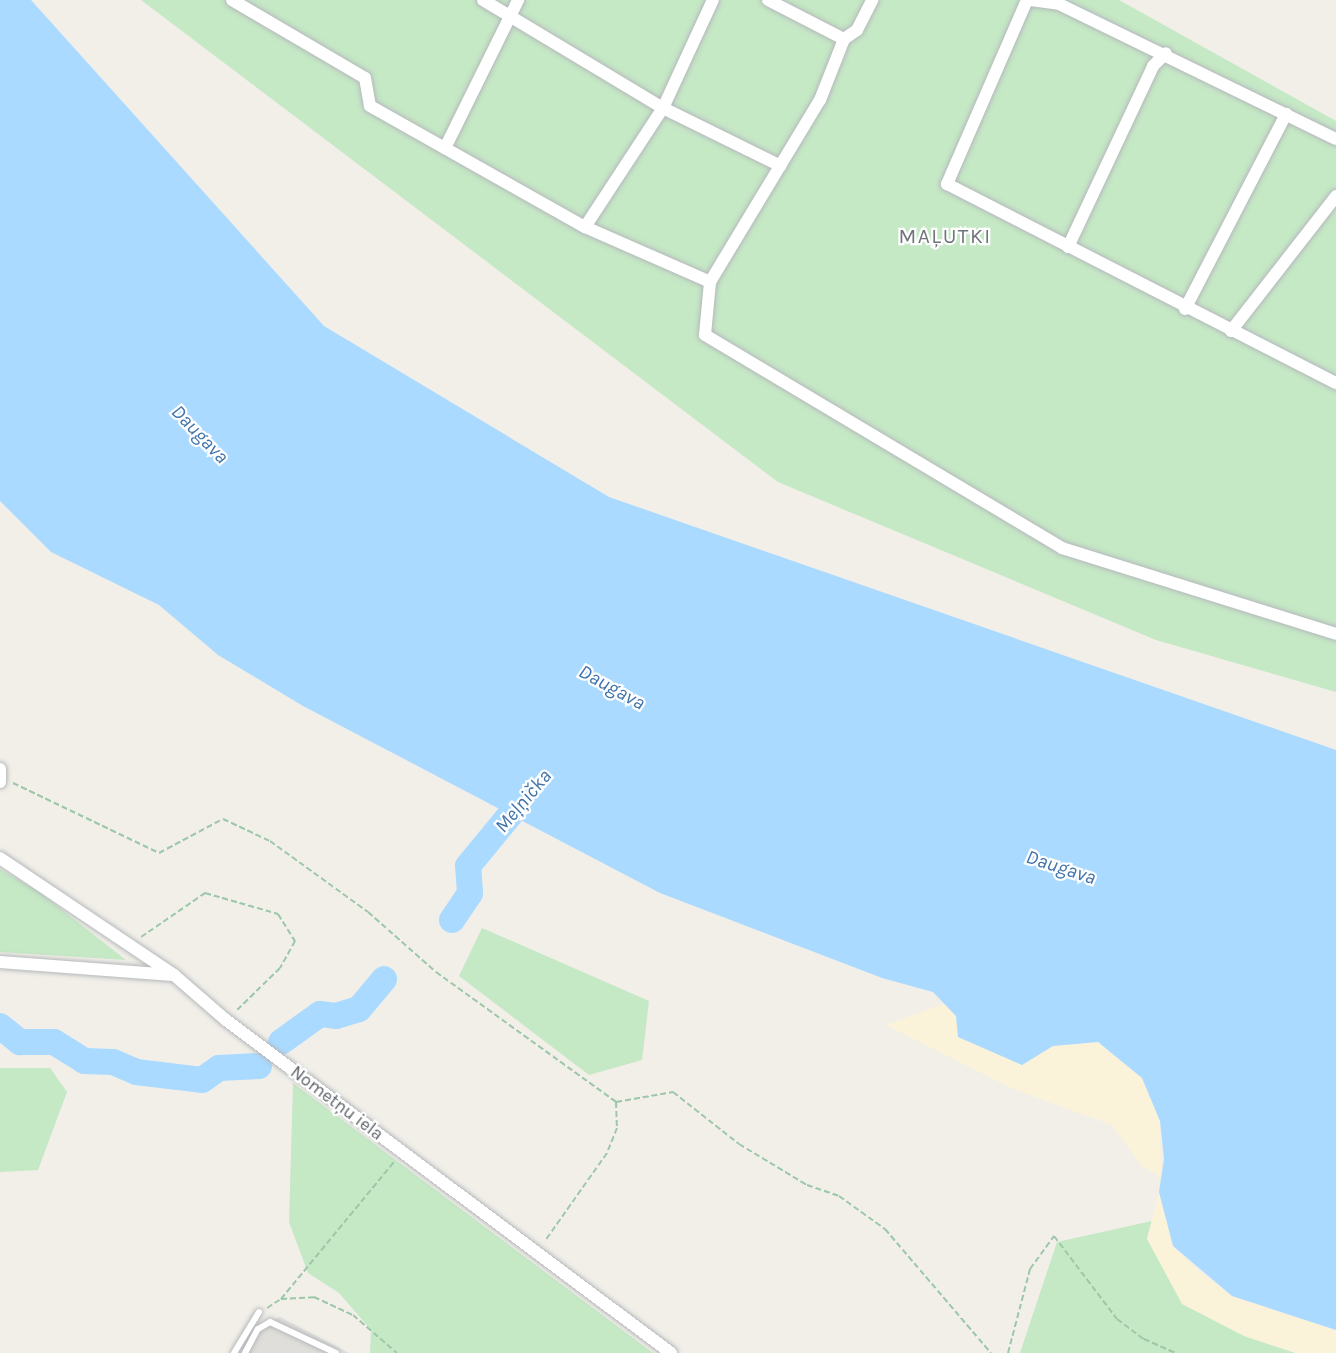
<!DOCTYPE html>
<meta charset="utf-8">
<style>
body{margin:0}
#map{position:relative;width:1336px;height:1353px;overflow:hidden;background:#f1efe8;font-family:Karla,sans-serif}
div>[style]{position:absolute}
.industrial>*{inset:0;background:#e0deda}
.green>*{inset:0;background:#c5e8c5}
.sand>*{inset:0;background:#fbf3d9}
.water>*{inset:0;background:#aadaff}
.river>*{height:26px;margin:-13px;padding:0 13px;transform-origin:13px;border-radius:13px;background:#aadaff}
.path>*{height:2px;margin-top:-1px;transform-origin:0;background:repeating-linear-gradient(90deg,#9cc7a9 0 6px,transparent 0 9px)}
.roads{filter:drop-shadow(0 0 2px #b5b8bc) drop-shadow(0 0 2px #b5b8bc)}
.service>*{height:6px;margin:-3px;padding:0 3px;transform-origin:3px;border-radius:3px;background:#fff}
.minor>*{height:12px;margin:-6px;padding:0 6px;transform-origin:6px;border-radius:6px;background:#fff}
span{translate:-50% -50%;white-space:nowrap;text-align:center;line-height:1.15;-webkit-text-stroke:4.5px #fff;paint-order:stroke}
.street-label{font-size:18px;color:#5f6368}
.water-label{font-size:20px;color:#4174aa;font-style:italic}
.quarter-label{font-size:21px;color:#70757a;letter-spacing:1.5px}
</style>
<div id="map">
<div class="industrial">
<i style="clip-path:polygon(280px 1317px,349px 1353px,239px 1353px,254px 1327px)"></i>
</div>
<div class="green">
<i style="clip-path:polygon(141px 0,1119px 0,1336px 121px,1336px 692px,1156px 640px,778px 482px)"></i>
<i style="clip-path:polygon(0 869px,38px 891px,126px 960px,0 952px)"></i>
<i style="clip-path:polygon(482px 928px,649px 1001px,642px 1060px,589px 1075px,459px 976px)"></i>
<i style="clip-path:polygon(0 1068px,50px 1068px,67px 1092px,38px 1170px,0 1172px)"></i>
<i style="clip-path:polygon(293px 1083px,653px 1353px,370px 1353px,371px 1330px,339px 1293px,308px 1273px,289px 1222px)"></i>
<i style="clip-path:polygon(1152px 1221px,1147px 1239px,1244px 1336px,1296px 1353px,1020px 1353px,1057px 1242px)"></i>
</div>
<div class="sand">
<i style="clip-path:polygon(944px 1004px,1022px 1065px,1053px 1046px,1098px 1042px,1142px 1078px,1160px 1121px,1161px 1177px,1142px 1166px,1112px 1125px,1013px 1089px,886px 1025px)"></i>
<i style="clip-path:polygon(1159px 1192px,1173px 1246px,1199px 1271px,1232px 1296px,1336px 1330px,1336px 1353px,1296px 1353px,1244px 1336px,1182px 1304px,1147px 1239px)"></i>
</div>
<div class="water">
<i style="clip-path:polygon(0 0,31px 0,324px 326px,609px 497px,1336px 750px,1336px 1330px,1232px 1296px,1173px 1246px,1159px 1192px,1164px 1159px,1160px 1121px,1142px 1078px,1098px 1042px,1053px 1046px,1022px 1065px,958px 1037px,956px 1016px,933px 992px,882px 978px,660px 893px,303px 706px,218px 655px,159px 605px,51px 552px,0 501px)"></i>
</div>
<div class="river">
<i style="left:452px;top:920px;width:32px;rotate:-56deg"></i>
<i style="left:470px;top:893px;width:27px;rotate:-94deg"></i>
<i style="left:468px;top:866px;width:101px;rotate:-50.6deg"></i>
<i style="left:0;top:1026px;width:26px;rotate:39deg"></i>
<i style="left:20px;top:1042px;width:34px"></i>
<i style="left:54px;top:1042px;width:36px;rotate:32deg"></i>
<i style="left:84px;top:1061px;width:29px;rotate:2deg"></i>
<i style="left:113px;top:1062px;width:25px;rotate:23deg"></i>
<i style="left:136px;top:1072px;width:66px;rotate:6.9deg"></i>
<i style="left:202px;top:1080px;width:21px;rotate:-35deg"></i>
<i style="left:219px;top:1068px;width:40px;rotate:-2.9deg"></i>
<i style="left:281px;top:1042px;width:48px;rotate:-35.7deg"></i>
<i style="left:320px;top:1014px;width:16px;rotate:7deg"></i>
<i style="left:336px;top:1016px;width:24px;rotate:-17deg"></i>
<i style="left:359px;top:1009px;width:39px;rotate:-50deg"></i>
</div>
<div class="path">
<i style="left:13px;top:783px;width:162px;rotate:25.6deg"></i>
<i style="left:159px;top:853px;width:72px;rotate:-28deg"></i>
<i style="left:223px;top:819px;width:52px;rotate:25.1deg"></i>
<i style="left:270px;top:841px;width:121px;rotate:35.9deg"></i>
<i style="left:368px;top:912px;width:91px;rotate:41.4deg"></i>
<i style="left:436px;top:972px;width:222px;rotate:35.8deg"></i>
<i style="left:616px;top:1102px;width:26px;rotate:88deg"></i>
<i style="left:617px;top:1128px;width:27px;rotate:112deg"></i>
<i style="left:607px;top:1153px;width:108px;rotate:125.2deg"></i>
<i style="left:141px;top:937px;width:78px;rotate:-34.5deg"></i>
<i style="left:205px;top:893px;width:76px;rotate:16deg"></i>
<i style="left:278px;top:914px;width:32px;rotate:58deg"></i>
<i style="left:295px;top:941px;width:31px;rotate:119deg"></i>
<i style="left:280px;top:968px;width:63px;rotate:135.6deg"></i>
<i style="left:616px;top:1102px;width:58px;rotate:-10deg"></i>
<i style="left:673px;top:1092px;width:84px;rotate:38.2deg"></i>
<i style="left:739px;top:1144px;width:79px;rotate:31.1deg"></i>
<i style="left:807px;top:1185px;width:34px;rotate:19deg"></i>
<i style="left:839px;top:1196px;width:57px;rotate:35.7deg"></i>
<i style="left:885px;top:1229px;width:163px;rotate:49.5deg"></i>
<i style="left:281px;top:1299px;width:178px;rotate:-50.5deg"></i>
<i style="left:267px;top:1308px;width:17px;rotate:-33deg"></i>
<i style="left:281px;top:1299px;width:33px;rotate:-3deg"></i>
<i style="left:314px;top:1297px;width:43px;rotate:24.8deg"></i>
<i style="left:353px;top:1315px;width:58px;rotate:40.8deg"></i>
<i style="left:1008px;top:1353px;width:87px;rotate:-75.3deg"></i>
<i style="left:1030px;top:1269px;width:41px;rotate:-54deg"></i>
<i style="left:1054px;top:1236px;width:104px;rotate:52.8deg"></i>
<i style="left:1117px;top:1319px;width:34px;rotate:37deg"></i>
<i style="left:1144px;top:1339px;width:35px;rotate:24deg"></i>
</div>
<div class="roads">
<div class="service">
<i style="left:234px;top:1353px;width:48px;rotate:-58.6deg"></i>
<i style="left:245px;top:1353px;width:27px;rotate:-62deg"></i>
<i style="left:258px;top:1329px;width:14px;rotate:-30deg"></i>
<i style="left:270px;top:1322px;width:73px;rotate:25.2deg"></i>
</div>
<div class="minor">
<i style="left:232px;top:0;width:154px;rotate:30.4deg"></i>
<i style="left:365px;top:78px;width:28px;rotate:80deg"></i>
<i style="left:370px;top:106px;width:247px;rotate:29.4deg"></i>
<i style="left:585px;top:227px;width:137px;rotate:23.7deg"></i>
<i style="left:710px;top:282px;width:53px;rotate:95.4deg"></i>
<i style="left:705px;top:335px;width:416px;rotate:30.8deg"></i>
<i style="left:1062px;top:548px;width:287px;rotate:17.4deg"></i>
<i style="left:483px;top:0;width:210px;rotate:31deg"></i>
<i style="left:663px;top:108px;width:131px;rotate:26.2deg"></i>
<i style="left:768px;top:0;width:85px;rotate:27.2deg"></i>
<i style="left:1027px;top:0;width:201px;rotate:113.5deg"></i>
<i style="left:947px;top:184px;width:437px;rotate:27.1deg"></i>
<i style="left:1031px;top:0;width:28px;rotate:8deg"></i>
<i style="left:1059px;top:4px;width:308px;rotate:26deg"></i>
<i style="left:445px;top:148px;width:165px;rotate:-63.7deg"></i>
<i style="left:585px;top:227px;width:142px;rotate:-56.8deg"></i>
<i style="left:663px;top:108px;width:119px;rotate:-65.2deg"></i>
<i style="left:1068px;top:247px;width:200px;rotate:-64.8deg"></i>
<i style="left:1153px;top:66px;width:18px;rotate:-45deg"></i>
<i style="left:710px;top:282px;width:213px;rotate:-58.9deg"></i>
<i style="left:820px;top:100px;width:66px;rotate:-68.5deg"></i>
<i style="left:844px;top:39px;width:16px;rotate:-35deg"></i>
<i style="left:857px;top:30px;width:34px;rotate:-63deg"></i>
<i style="left:1185px;top:309px;width:220px;rotate:-62.6deg"></i>
<i style="left:1231px;top:331px;width:171px;rotate:-52.1deg"></i>
<i style="left:0;top:769px;width:13px;rotate:90deg"></i>
<i style="left:0;top:858px;width:210px;rotate:33.9deg"></i>
<i style="left:174px;top:975px;width:69px;rotate:40.9deg"></i>
<i style="left:226px;top:1020px;width:556px;rotate:36.81deg"></i>
<i style="left:0;top:962px;width:173px;rotate:4.3deg"></i>
</div>
</div>
<div class="street-label">
<span style="left:337px;top:1103px;rotate:37deg">Nometņu iela</span>
</div>
<div class="water-label">
<span style="left:200px;top:434px;rotate:46deg">Daugava</span>
<span style="left:612px;top:687px;rotate:29deg">Daugava</span>
<span style="left:523px;top:801px;rotate:-50deg">Meļņička</span>
<span style="left:1061px;top:867px;rotate:18deg">Daugava</span>
</div>
<div class="quarter-label">
<span style="left:945px;top:236px">MAĻUTKI</span>
</div>
</div>
